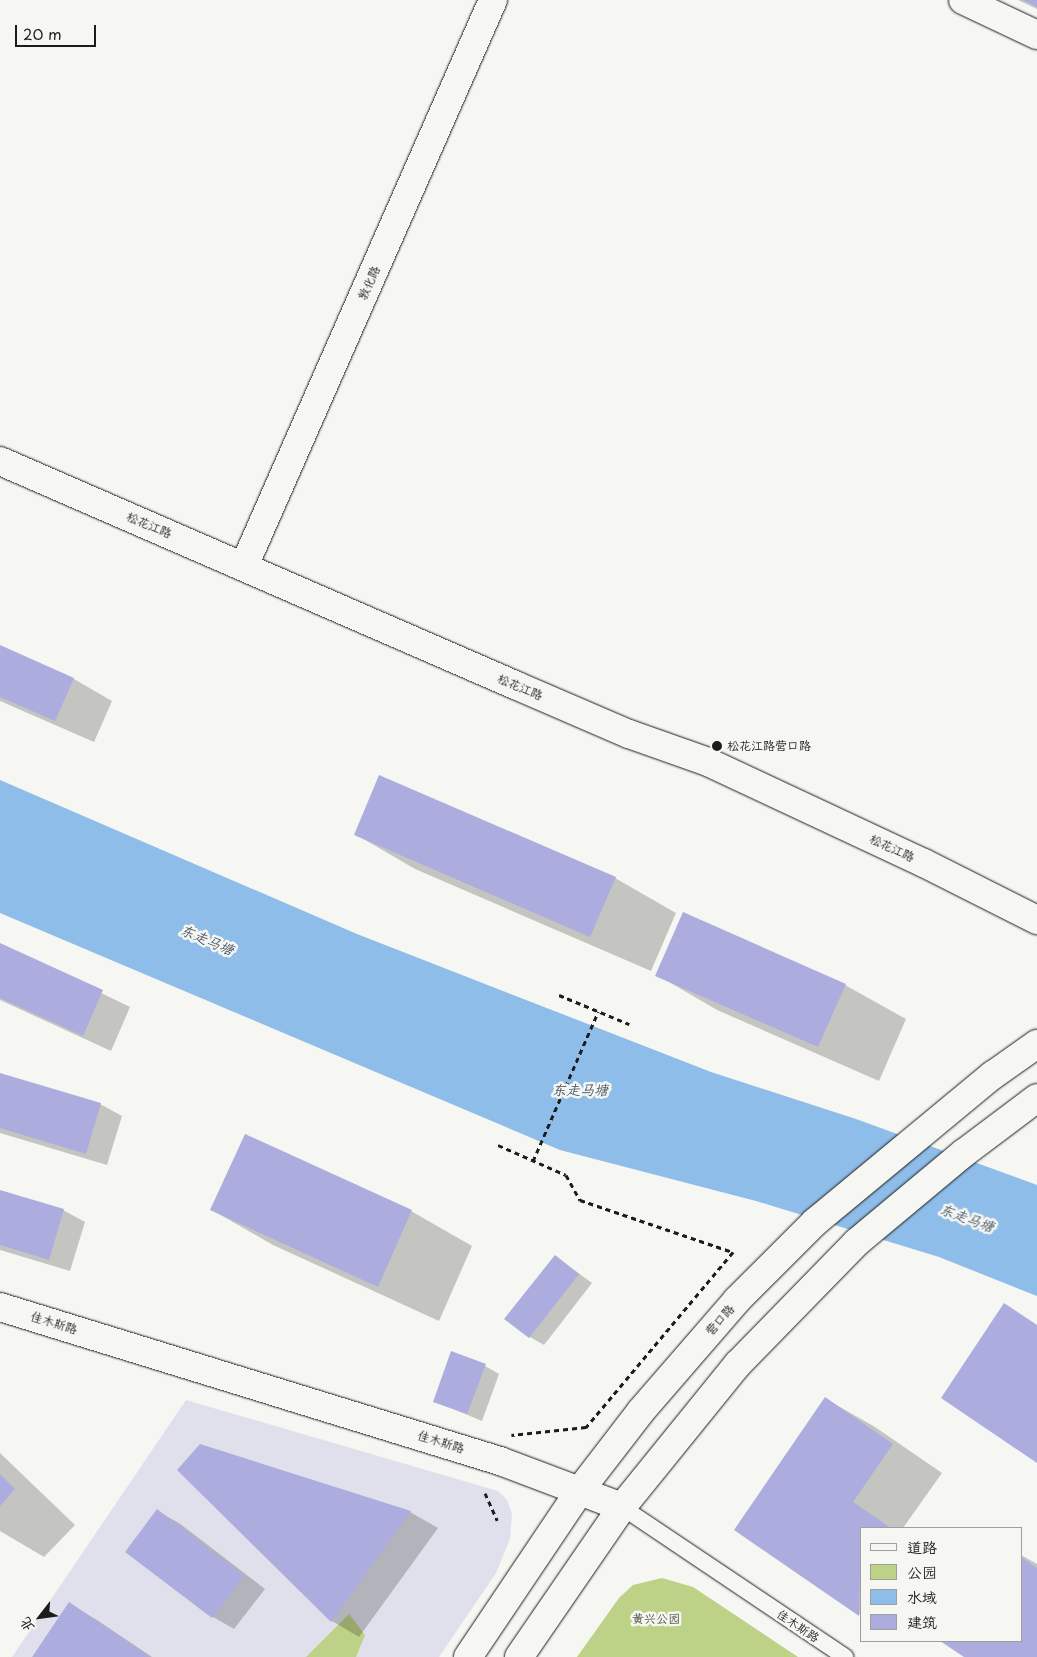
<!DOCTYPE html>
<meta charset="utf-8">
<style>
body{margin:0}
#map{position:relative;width:1037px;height:1657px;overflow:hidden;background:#f6f6f2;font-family:"Playpen Sans","LXGW WenKai TC",sans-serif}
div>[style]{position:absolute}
.built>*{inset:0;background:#e0e0ec}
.green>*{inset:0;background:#bed287}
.water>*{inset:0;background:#8ebde9}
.shadow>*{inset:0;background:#0003}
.building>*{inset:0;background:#acadde}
.path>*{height:3px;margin-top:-1.5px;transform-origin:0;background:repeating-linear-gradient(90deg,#1c1c1c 0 5px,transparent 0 9px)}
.roads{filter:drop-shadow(0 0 1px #1c1c1c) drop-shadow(0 0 1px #1c1c1c)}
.service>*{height:16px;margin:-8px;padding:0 8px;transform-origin:8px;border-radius:8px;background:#f6f6f2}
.minor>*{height:28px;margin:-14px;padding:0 14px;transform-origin:14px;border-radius:14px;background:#f6f6f2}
.tertiary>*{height:28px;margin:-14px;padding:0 14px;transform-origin:14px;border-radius:14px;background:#f6f6f2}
.secondary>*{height:28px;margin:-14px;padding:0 14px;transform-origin:14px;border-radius:14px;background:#f6f6f2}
.dots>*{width:14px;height:14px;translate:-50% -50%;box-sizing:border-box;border:2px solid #f6f6f2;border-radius:50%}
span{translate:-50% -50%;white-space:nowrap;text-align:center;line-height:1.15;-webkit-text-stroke:5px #f6f6f2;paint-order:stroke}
.street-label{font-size:12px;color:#1c1c1c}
.poi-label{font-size:12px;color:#1c1c1c}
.left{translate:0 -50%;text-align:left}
.park-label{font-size:12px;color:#4d533c}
.water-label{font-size:14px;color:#445464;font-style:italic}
.legend{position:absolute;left:860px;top:1527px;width:162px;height:115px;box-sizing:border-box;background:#f6f6f2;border:1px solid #9f9f9c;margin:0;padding:6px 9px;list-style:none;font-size:15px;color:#1c1c1c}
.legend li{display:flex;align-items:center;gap:10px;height:25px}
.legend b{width:25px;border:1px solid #9f9f9c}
.north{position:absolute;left:15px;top:1592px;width:50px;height:50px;-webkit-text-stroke:4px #f6f6f2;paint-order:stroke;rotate:240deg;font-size:14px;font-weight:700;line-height:20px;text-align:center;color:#1c1c1c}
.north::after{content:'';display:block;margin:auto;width:18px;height:22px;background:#1c1c1c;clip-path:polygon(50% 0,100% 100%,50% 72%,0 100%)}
.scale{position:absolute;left:15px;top:25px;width:81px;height:22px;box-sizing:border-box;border:2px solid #1c1c1c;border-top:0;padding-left:6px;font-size:15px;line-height:18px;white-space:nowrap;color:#1c1c1c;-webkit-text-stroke:4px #f6f6f2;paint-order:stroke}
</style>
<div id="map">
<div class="built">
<i style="clip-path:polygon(186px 1400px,498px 1491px,507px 1500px,512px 1514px,510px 1539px,496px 1573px,439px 1657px,12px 1657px)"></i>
</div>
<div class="green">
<i style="clip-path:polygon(662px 1578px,693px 1587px,798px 1657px,577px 1657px,619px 1598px,633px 1585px)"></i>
<i style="clip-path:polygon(349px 1614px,365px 1635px,356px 1657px,306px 1657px)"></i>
</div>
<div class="water">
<i style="clip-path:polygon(0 780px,357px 934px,575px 1019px,711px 1072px,856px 1119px,1037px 1185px,1037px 1296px,939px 1257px,756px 1201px,560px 1150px,0 913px)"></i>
</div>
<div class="shadow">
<i style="clip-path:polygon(1018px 0,1037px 0,1037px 9px)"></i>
<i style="clip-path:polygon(0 646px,74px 679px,112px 701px,94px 742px,0 701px)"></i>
<i style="clip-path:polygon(355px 834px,615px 878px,676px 913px,651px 971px,415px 869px)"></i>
<i style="clip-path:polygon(0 944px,130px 1007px,111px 1051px,0 1000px)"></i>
<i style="clip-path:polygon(657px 975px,845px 985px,906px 1019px,879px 1081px,717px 1010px)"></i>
<i style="clip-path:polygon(0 1074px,100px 1104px,122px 1116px,107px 1165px,0 1133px)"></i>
<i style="clip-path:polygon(0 1191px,63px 1210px,85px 1222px,70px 1271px,0 1250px)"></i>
<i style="clip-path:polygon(212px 1210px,411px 1211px,472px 1246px,439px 1321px,273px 1245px)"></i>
<i style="clip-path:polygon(555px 1256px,592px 1283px,544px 1345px,530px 1337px)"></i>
<i style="clip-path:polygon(485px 1366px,499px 1374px,482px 1421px,434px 1401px)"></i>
<i style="clip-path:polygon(826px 1399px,875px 1427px,942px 1473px,903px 1528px,861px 1528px,861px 1615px,736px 1529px)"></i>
<i style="clip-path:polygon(201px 1445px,410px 1512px,438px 1528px,359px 1637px,332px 1621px,179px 1470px)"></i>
<i style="clip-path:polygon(0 1453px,75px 1525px,44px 1557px,0 1531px)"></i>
<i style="clip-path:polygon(157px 1511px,179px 1523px,265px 1589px,234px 1629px,213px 1617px,127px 1551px)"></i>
<i style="clip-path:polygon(1021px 1555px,1037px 1564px,1037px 1657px,966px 1657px,942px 1641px,1021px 1641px)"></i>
<i style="clip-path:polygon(69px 1604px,97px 1620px,152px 1657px,34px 1657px)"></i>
</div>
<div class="building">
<i style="clip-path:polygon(1023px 0,1037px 0,1037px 7px)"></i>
<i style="clip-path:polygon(0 645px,74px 678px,55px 721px,0 697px)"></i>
<i style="clip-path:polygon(379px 775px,616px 877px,590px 937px,354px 835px)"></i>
<i style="clip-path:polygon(683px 912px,846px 984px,818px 1047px,655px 976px)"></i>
<i style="clip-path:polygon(0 943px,103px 990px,83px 1036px,0 998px)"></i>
<i style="clip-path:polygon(0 1073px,101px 1103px,86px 1154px,0 1128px)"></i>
<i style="clip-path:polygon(245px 1134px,412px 1210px,378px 1287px,210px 1210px)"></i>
<i style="clip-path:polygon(0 1190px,64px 1209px,49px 1260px,0 1245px)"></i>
<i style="clip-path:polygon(555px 1255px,579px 1274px,529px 1338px,504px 1319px)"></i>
<i style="clip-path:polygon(1004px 1303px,1037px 1325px,1037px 1463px,941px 1398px)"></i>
<i style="clip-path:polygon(451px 1351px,486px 1364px,467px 1414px,433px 1402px)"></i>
<i style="clip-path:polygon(825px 1397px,893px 1444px,853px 1502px,891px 1528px,861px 1528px,859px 1616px,734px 1530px)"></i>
<i style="clip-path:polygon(200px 1444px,411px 1511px,331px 1622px,177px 1470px)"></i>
<i style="clip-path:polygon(0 1474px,15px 1489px,0 1506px)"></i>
<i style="clip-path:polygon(157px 1509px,244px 1576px,212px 1618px,125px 1552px)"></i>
<i style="clip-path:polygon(1021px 1557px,1037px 1568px,1037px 1657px,964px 1657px,940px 1641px,1021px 1641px)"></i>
<i style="clip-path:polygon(69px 1602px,150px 1657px,32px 1657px)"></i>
</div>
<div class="path">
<i style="left:559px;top:995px;width:76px;rotate:22.5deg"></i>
<i style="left:498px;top:1145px;width:74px;rotate:23.8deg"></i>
<i style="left:566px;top:1175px;width:29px;rotate:61deg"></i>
<i style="left:580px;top:1200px;width:162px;rotate:18.8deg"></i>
<i style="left:733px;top:1252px;width:229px;rotate:130deg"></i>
<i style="left:586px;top:1427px;width:75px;rotate:173.9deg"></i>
<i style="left:533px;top:1161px;width:163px;rotate:-66.4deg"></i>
<i style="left:485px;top:1493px;width:30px;rotate:66deg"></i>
</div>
<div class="roads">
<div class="service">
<i style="left:622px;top:1507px;width:269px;rotate:33.9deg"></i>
</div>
<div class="minor">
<i style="left:963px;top:0;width:82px;rotate:25.3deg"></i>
</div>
<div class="tertiary">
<i style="left:244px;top:566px;width:618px;rotate:-66.25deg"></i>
<i style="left:0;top:1307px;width:523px;rotate:17.12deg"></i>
<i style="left:500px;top:1461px;width:130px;rotate:20.7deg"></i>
</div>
<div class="secondary">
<i style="left:0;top:461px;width:562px;rotate:23.51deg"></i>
<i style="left:515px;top:685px;width:124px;rotate:23.3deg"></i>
<i style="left:629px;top:734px;width:84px;rotate:19.5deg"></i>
<i style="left:708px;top:762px;width:238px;rotate:25.1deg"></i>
<i style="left:924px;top:863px;width:127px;rotate:26.8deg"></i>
<i style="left:468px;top:1657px;width:202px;rotate:-56.1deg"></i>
<i style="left:581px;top:1489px;width:98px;rotate:-52.4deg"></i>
<i style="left:641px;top:1411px;width:147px;rotate:-49.1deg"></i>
<i style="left:737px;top:1300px;width:110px;rotate:-45deg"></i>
<i style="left:815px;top:1222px;width:231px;rotate:-39.6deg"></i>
<i style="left:993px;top:1075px;width:54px;rotate:-35.2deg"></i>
<i style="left:519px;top:1657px;width:182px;rotate:-55.5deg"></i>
<i style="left:622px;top:1507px;width:184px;rotate:-51deg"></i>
<i style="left:738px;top:1364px;width:170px;rotate:-45.7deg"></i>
<i style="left:857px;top:1242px;width:139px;rotate:-39.8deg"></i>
<i style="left:964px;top:1153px;width:91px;rotate:-37deg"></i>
</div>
</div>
<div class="dots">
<i style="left:717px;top:746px;background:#1c1c1c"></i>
</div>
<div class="street-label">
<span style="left:369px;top:283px;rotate:-66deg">敦化路</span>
<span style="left:149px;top:525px;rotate:23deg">松花江路</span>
<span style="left:520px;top:687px;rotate:23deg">松花江路</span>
<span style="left:892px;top:848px;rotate:25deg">松花江路</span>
<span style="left:720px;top:1320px;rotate:-49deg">营口路</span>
<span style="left:54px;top:1323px;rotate:17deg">佳木斯路</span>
<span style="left:441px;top:1442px;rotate:17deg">佳木斯路</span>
<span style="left:798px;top:1626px;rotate:34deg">佳木斯路</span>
</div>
<div class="poi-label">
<span class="left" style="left:727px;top:746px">松花江路营口路</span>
</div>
<div class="park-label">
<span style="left:656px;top:1619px">黄兴公园</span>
</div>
<div class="water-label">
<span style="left:207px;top:940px;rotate:23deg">东走马塘</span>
<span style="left:580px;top:1090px">东走马塘</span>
<span style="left:967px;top:1218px;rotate:20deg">东走马塘</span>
</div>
<ul class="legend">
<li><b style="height:6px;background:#f6f6f2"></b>道路</li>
<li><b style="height:14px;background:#bed287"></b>公园</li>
<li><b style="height:14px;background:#8ebde9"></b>水域</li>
<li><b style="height:14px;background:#acadde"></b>建筑</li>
</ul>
<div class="north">北</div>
<div class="scale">20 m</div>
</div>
